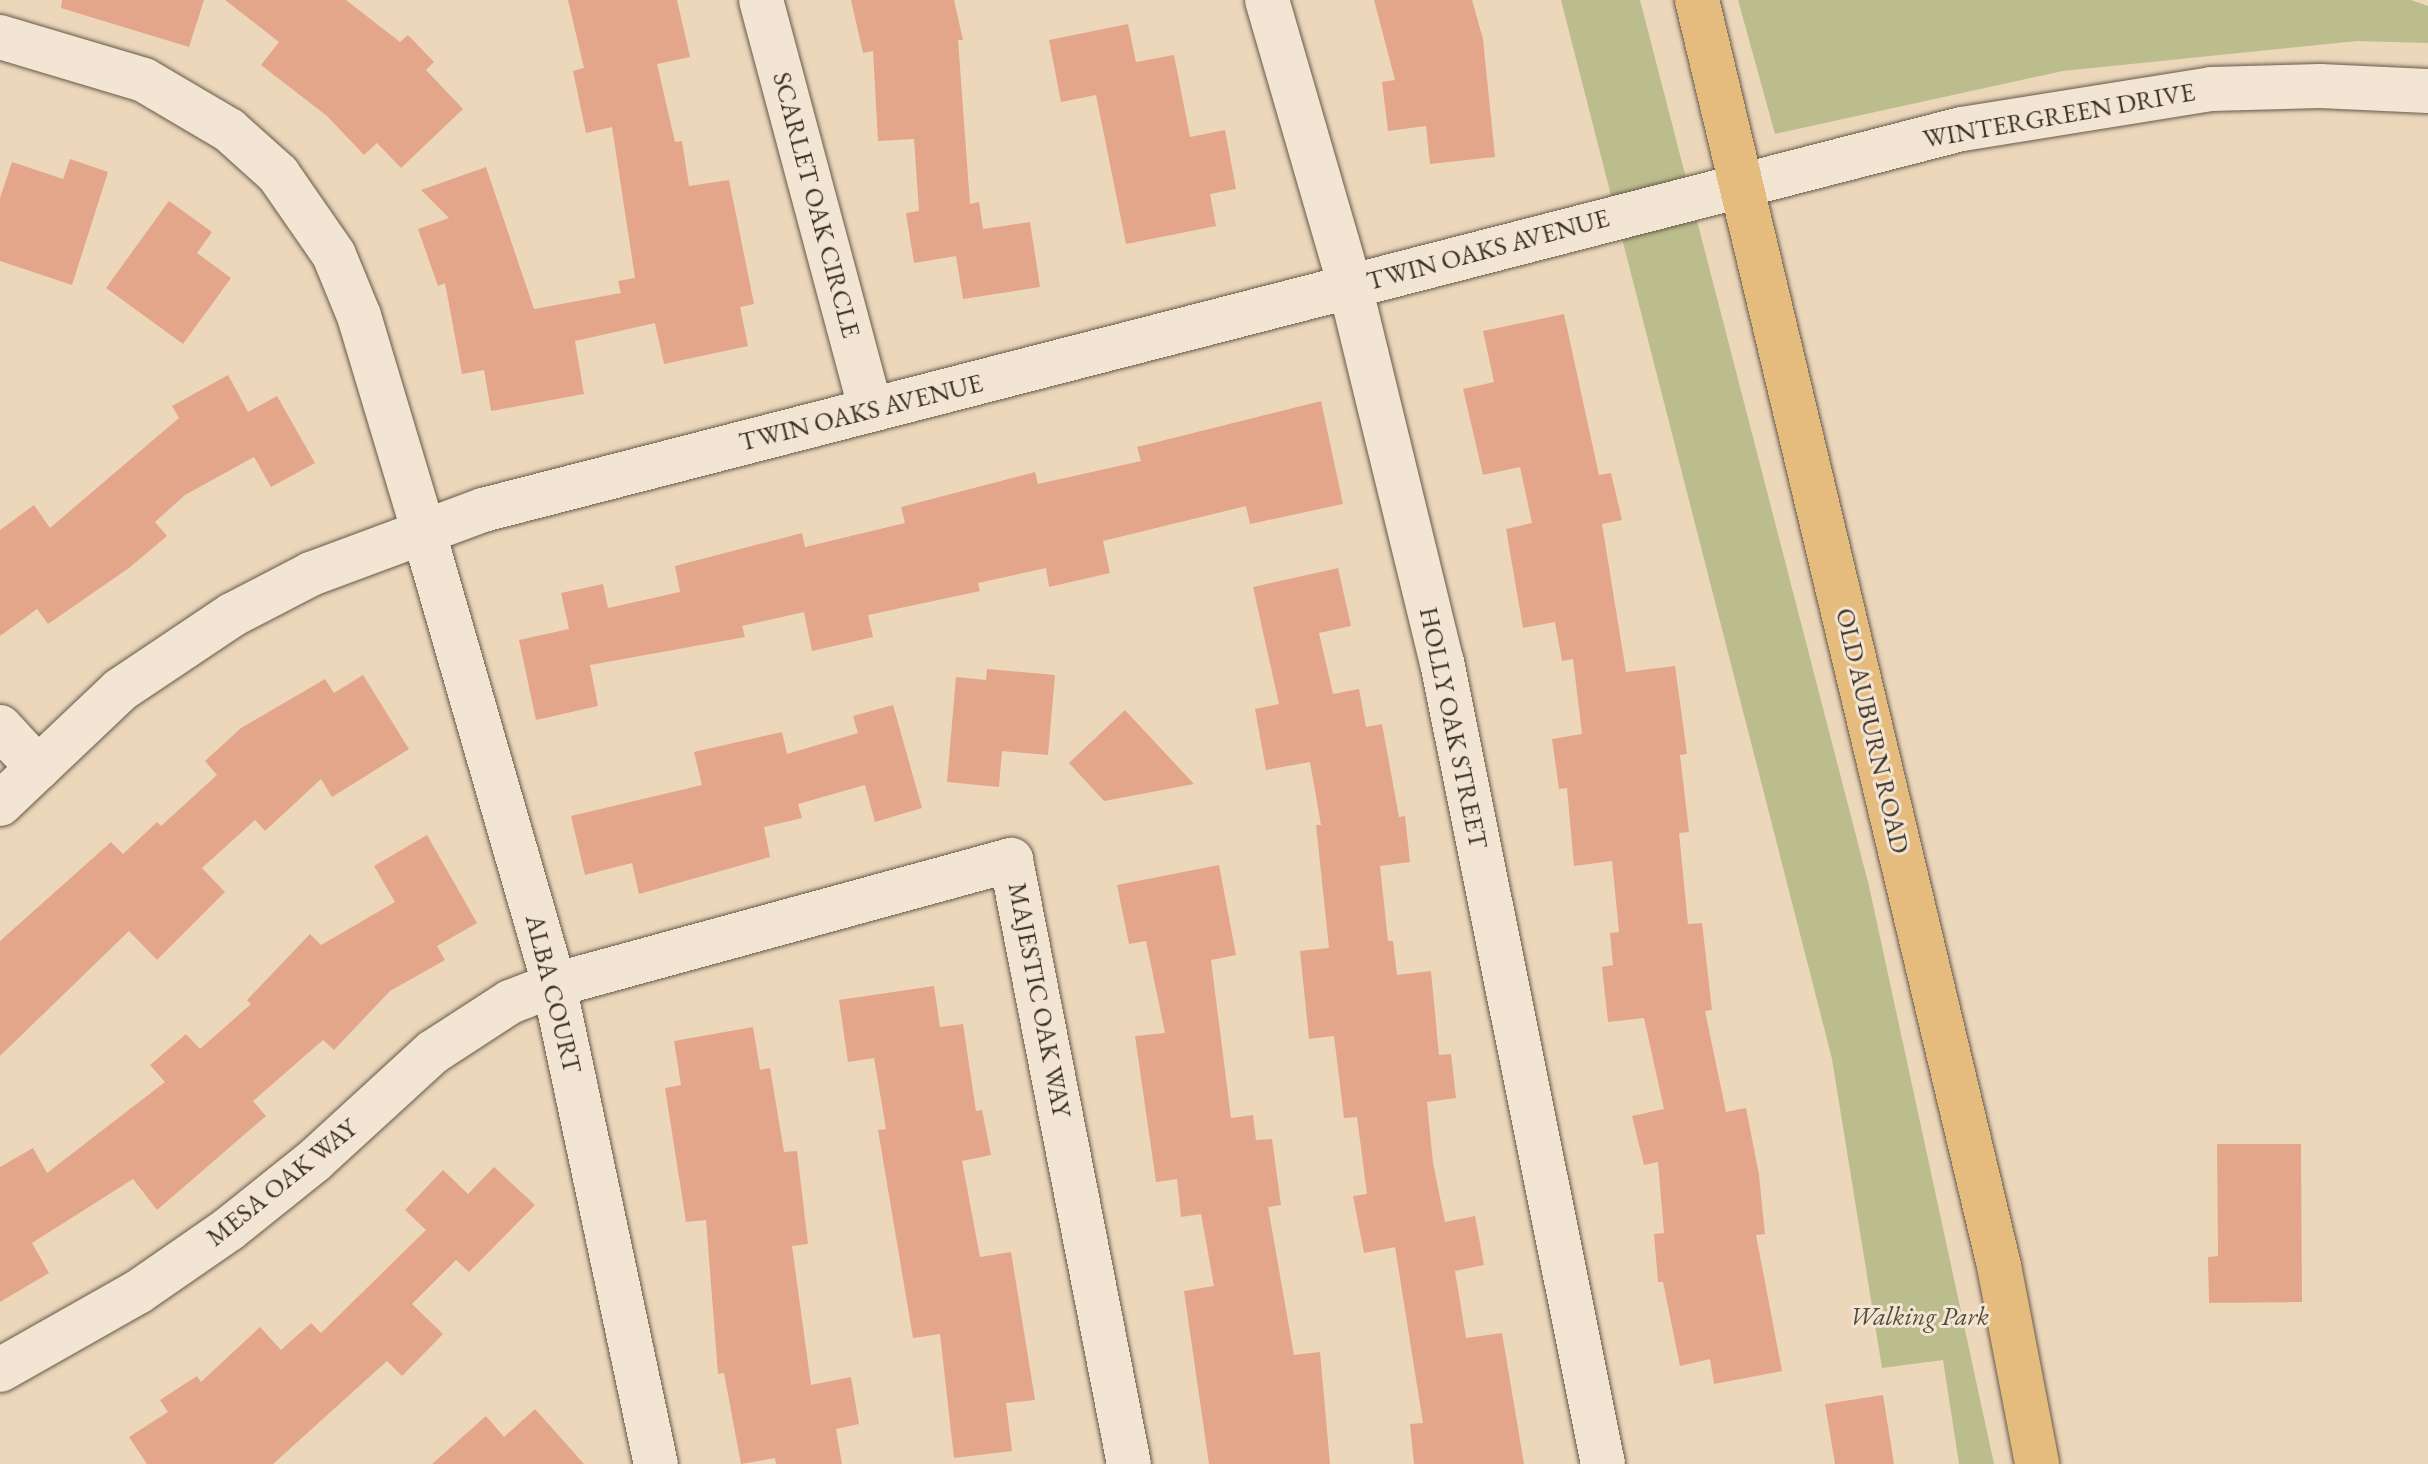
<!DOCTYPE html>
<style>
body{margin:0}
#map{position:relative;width:2428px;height:1464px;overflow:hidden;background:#ecd7bb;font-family:"EB Garamond",serif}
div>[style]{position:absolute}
.green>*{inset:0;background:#bcbd8d}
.building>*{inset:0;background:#e3a68b}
.roads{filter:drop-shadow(0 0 2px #665a4a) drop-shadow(0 0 2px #665a4a)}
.minor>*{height:44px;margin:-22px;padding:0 22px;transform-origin:22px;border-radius:22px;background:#f3e5d3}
.major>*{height:44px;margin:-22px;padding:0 22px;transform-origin:22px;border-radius:22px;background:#e6bc7e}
span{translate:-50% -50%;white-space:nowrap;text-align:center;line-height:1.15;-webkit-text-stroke:6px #f3e5d3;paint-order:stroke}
.street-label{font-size:26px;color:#3a3025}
.park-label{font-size:26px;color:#544c3a;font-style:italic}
</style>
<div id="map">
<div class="green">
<i style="clip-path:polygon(1561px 0,1640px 0,1869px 886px,1994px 1464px,1959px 1464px,1943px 1360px,1882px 1368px,1832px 1059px)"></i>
<i style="clip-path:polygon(1738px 0,2411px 0,2428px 6px,2428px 43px,2357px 41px,2063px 71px,1775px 134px)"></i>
</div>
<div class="building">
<i style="clip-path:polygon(62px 0,204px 0,189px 47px,61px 8px)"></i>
<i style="clip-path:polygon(225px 0,346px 0,400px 42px,408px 35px,434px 62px,426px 70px,463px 109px,401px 168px,377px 143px,364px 155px,327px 116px,261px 65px,279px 42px)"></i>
<i style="clip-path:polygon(568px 0,677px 0,690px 57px,657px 64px,675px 142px,682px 141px,689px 186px,729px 180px,754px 304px,740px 307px,748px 346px,664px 364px,655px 323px,575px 341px,584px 394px,491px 411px,484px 370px,462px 374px,445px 283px,438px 286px,418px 229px,449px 218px,421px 190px,486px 167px,534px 309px,621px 293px,618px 281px,635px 278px,612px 127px,586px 133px,573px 71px,584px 68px)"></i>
<i style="clip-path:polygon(851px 0,954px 0,963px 40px,958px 40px,970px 204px,979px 202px,983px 229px,1030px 222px,1040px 287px,963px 299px,956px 256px,914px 263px,906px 213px,919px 211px,914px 139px,878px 141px,873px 51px,863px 53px)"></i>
<i style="clip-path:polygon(1374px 0,1472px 0,1483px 39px,1495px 157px,1430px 164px,1426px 126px,1388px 131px,1382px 82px,1395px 80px)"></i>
<i style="clip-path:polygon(1128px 24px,1136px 62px,1174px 55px,1190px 137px,1225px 130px,1236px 189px,1210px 194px,1216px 226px,1126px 244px,1096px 95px,1061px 102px,1049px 40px)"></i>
<i style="clip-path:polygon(70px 159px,108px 172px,72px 285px,0 261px,0 198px,12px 162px,63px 179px)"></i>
<i style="clip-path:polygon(169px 201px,212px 232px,197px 253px,231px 278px,183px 344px,106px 288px)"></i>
<i style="clip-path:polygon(1564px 314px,1599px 475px,1611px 473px,1622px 520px,1602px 524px,1626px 672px,1675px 666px,1687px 754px,1680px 755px,1689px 832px,1679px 833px,1688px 924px,1702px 923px,1712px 1010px,1705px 1011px,1726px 1112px,1746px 1108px,1759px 1175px,1765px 1234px,1756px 1235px,1782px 1371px,1714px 1384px,1710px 1359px,1680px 1366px,1663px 1282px,1658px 1282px,1654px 1234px,1664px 1233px,1658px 1162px,1644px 1165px,1632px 1116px,1664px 1109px,1644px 1018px,1608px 1022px,1602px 967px,1613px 965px,1610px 933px,1619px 932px,1612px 861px,1574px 866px,1567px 788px,1559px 789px,1552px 739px,1582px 734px,1573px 659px,1562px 661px,1555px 622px,1523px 628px,1506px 529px,1532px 523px,1520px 467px,1483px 475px,1463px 389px,1494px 382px,1483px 331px)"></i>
<i style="clip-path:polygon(228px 375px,248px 412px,277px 396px,315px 463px,271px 487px,254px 457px,185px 495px,155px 522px,167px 536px,129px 568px,48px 624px,37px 609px,0 636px,0 530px,34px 505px,50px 528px,179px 418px,172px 406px)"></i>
<i style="clip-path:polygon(1321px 401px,1343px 504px,1250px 524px,1246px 506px,1103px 541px,1110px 573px,1049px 587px,1046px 568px,978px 583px,980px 591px,868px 615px,873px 637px,812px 651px,804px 612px,742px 626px,745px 637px,590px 665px,598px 706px,536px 720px,519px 640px,569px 629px,561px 593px,603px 584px,608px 608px,680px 592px,675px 566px,802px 533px,805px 547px,905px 523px,901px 507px,1035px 472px,1038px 484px,1141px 461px,1137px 447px)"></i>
<i style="clip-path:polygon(1338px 568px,1351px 626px,1319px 633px,1333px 694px,1359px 689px,1366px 727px,1382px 724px,1399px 817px,1405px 816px,1410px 862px,1380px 866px,1388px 941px,1393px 941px,1397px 975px,1431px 971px,1439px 1055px,1451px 1054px,1456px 1098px,1427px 1102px,1433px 1163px,1445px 1222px,1475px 1216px,1484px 1265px,1455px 1271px,1466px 1338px,1502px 1333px,1524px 1464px,1414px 1464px,1410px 1424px,1423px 1423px,1395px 1247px,1364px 1253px,1353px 1196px,1367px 1194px,1357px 1117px,1344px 1118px,1334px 1036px,1309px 1039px,1300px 951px,1329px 948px,1316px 825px,1321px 825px,1310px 762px,1266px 770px,1255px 709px,1279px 704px,1253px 587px)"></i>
<i style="clip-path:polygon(987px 669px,1055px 675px,1048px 755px,1002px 751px,999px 787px,947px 782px,956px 677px,986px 680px)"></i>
<i style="clip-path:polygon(363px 675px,409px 749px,332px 797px,321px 779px,265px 831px,255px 820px,202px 868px,225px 892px,157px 960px,129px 931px,0 1056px,0 941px,111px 842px,123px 854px,157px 822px,161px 826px,217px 775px,205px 761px,241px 728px,325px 679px,334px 693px)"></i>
<i style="clip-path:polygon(893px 705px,922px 808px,875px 822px,865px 785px,798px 804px,802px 818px,764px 827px,770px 857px,639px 894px,632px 863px,585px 875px,571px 816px,702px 785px,694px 752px,782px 732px,787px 754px,858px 733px,853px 716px)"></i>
<i style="clip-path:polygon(1125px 710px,1194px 784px,1104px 801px,1069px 763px)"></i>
<i style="clip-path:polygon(427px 835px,477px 923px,437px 946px,445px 960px,390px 991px,334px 1050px,323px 1040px,253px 1101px,266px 1116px,157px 1210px,133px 1179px,32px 1243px,49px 1273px,0 1302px,0 1167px,33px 1148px,47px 1173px,165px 1082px,150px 1065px,186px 1034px,200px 1049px,251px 1004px,247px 1000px,310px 934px,321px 945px,395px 902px,374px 866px)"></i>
<i style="clip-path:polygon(1219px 865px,1236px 955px,1211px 960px,1231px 1118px,1253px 1115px,1256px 1140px,1272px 1139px,1281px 1205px,1268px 1207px,1294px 1355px,1320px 1352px,1330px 1464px,1209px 1464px,1184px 1291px,1214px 1286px,1201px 1214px,1181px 1217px,1177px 1179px,1156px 1182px,1135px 1036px,1165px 1033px,1146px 941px,1129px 944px,1117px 885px)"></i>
<i style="clip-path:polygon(934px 986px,940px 1027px,963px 1024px,976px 1111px,982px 1110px,991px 1155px,962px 1161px,980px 1257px,1011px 1252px,1035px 1400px,1006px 1403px,1012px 1451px,954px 1458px,940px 1334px,913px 1338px,878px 1130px,886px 1129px,874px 1058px,848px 1062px,839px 1000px)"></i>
<i style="clip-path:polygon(753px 1027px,760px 1070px,770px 1068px,784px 1152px,797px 1151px,808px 1244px,792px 1246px,811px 1385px,851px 1377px,859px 1424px,836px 1429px,842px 1464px,776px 1464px,775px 1458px,741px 1464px,724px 1373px,718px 1374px,706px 1220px,686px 1222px,665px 1088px,681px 1085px,674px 1041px)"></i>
<i style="clip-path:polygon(2217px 1144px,2301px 1144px,2302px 1302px,2209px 1303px,2208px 1257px,2218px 1256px)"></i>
<i style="clip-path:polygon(494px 1167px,535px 1205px,469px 1272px,456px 1260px,412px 1304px,443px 1334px,402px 1376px,387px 1361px,273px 1464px,147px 1464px,129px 1437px,168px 1412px,160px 1400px,197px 1376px,201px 1382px,260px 1327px,281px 1350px,311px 1323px,321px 1333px,426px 1230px,405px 1210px,443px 1170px,468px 1194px)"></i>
<i style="clip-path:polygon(1883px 1395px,1894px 1464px,1835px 1464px,1825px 1404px)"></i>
<i style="clip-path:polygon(535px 1409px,584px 1464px,432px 1464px,486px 1416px,504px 1437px)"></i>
</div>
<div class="roads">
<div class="minor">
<i style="left:761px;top:0;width:424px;rotate:75deg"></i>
<i style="left:1267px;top:0;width:298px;rotate:73.8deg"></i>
<i style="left:1350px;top:286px;width:387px;rotate:76.3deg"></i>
<i style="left:1442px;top:662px;width:818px;rotate:78.65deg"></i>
<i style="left:0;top:37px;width:150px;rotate:16.6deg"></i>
<i style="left:144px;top:80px;width:99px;rotate:30.5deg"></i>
<i style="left:229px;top:130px;width:66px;rotate:41.9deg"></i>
<i style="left:278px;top:174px;width:98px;rotate:55.3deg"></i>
<i style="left:334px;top:255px;width:66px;rotate:67.7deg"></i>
<i style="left:359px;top:316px;width:223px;rotate:73.3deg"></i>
<i style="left:423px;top:530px;width:473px;rotate:73.9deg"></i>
<i style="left:554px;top:985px;width:490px;rotate:78deg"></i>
<i style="left:0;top:727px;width:56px;rotate:47.2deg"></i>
<i style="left:0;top:804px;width:166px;rotate:-43.5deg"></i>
<i style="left:120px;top:690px;width:135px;rotate:-33.8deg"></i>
<i style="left:232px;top:615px;width:89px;rotate:-27.4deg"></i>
<i style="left:311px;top:574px;width:184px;rotate:-20.4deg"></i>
<i style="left:483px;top:510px;width:1527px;rotate:-14.45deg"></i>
<i style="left:1962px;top:129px;width:252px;rotate:-9.1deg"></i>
<i style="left:2211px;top:89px;width:109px;rotate:-1.6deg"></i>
<i style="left:2320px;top:86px;width:108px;rotate:2.7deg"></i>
<i style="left:0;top:1370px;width:159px;rotate:-29.5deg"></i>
<i style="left:138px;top:1292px;width:111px;rotate:-34.7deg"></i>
<i style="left:229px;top:1229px;width:110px;rotate:-38.7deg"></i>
<i style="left:315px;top:1160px;width:160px;rotate:-42.5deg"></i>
<i style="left:433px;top:1052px;width:92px;rotate:-33deg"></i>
<i style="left:510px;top:1002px;width:47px;rotate:-21.1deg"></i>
<i style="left:554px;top:985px;width:474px;rotate:-15.3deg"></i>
<i style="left:1011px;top:860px;width:615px;rotate:78.95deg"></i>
</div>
<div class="major">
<i style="left:1697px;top:0;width:1302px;rotate:76.58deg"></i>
<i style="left:1999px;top:1266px;width:202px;rotate:79.1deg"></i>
</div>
</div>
<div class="street-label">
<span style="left:2059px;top:116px;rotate:-10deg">WINTERGREEN DRIVE</span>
<span style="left:816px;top:205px;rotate:75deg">SCARLET OAK CIRCLE</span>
<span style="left:1488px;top:250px;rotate:-15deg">TWIN OAKS AVENUE</span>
<span style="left:861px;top:413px;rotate:-14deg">TWIN OAKS AVENUE</span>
<span style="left:1453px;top:728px;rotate:78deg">HOLLY OAK STREET</span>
<span style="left:1872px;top:731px;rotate:77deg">OLD AUBURN ROAD</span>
<span style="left:553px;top:994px;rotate:76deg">ALBA COURT</span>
<span style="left:1039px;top:1000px;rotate:79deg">MAJESTIC OAK WAY</span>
<span style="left:282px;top:1183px;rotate:-39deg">MESA OAK WAY</span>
</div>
<div class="park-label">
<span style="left:1919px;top:1317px">Walking Park</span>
</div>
</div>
